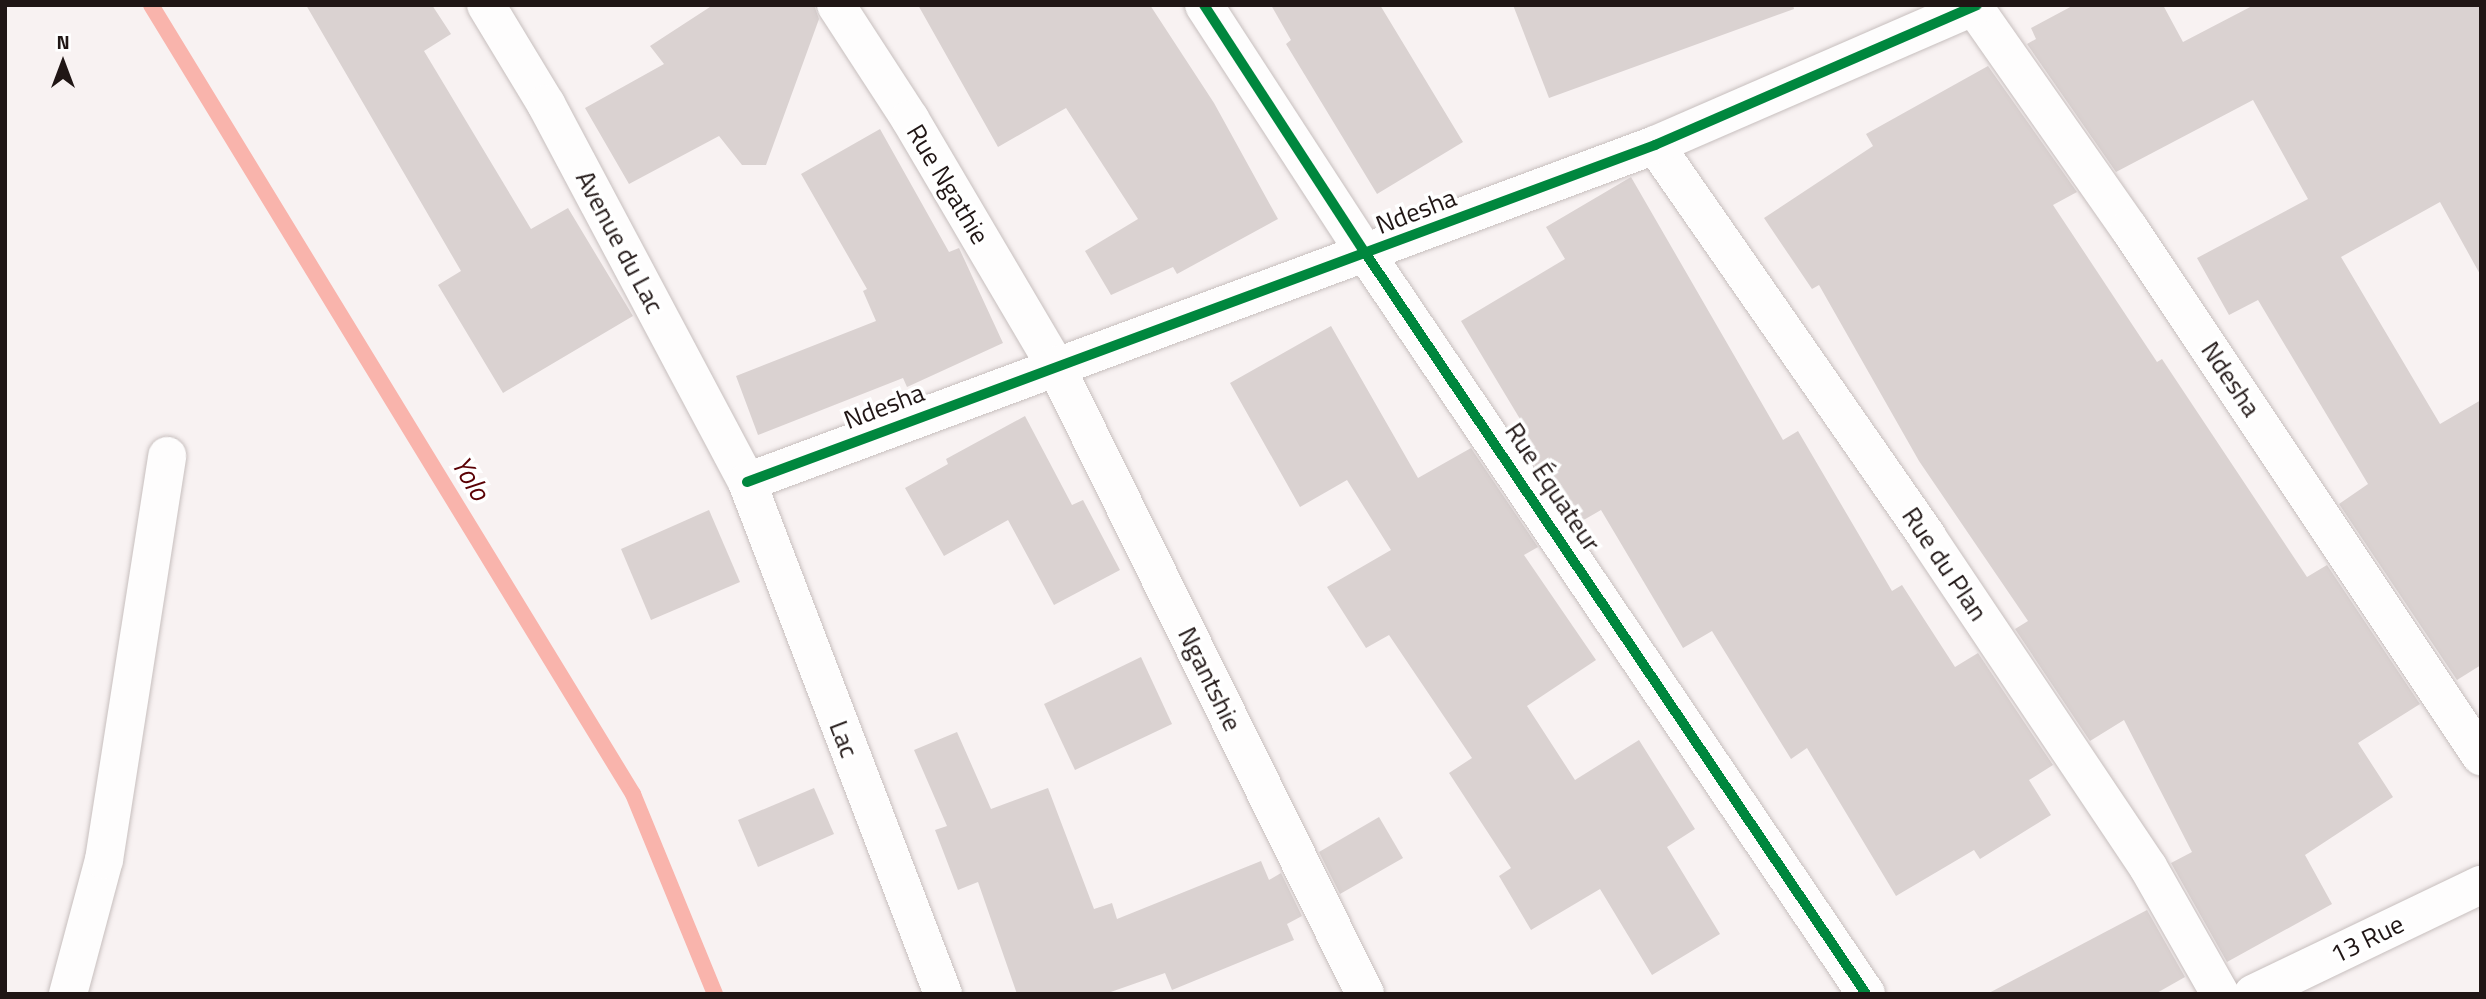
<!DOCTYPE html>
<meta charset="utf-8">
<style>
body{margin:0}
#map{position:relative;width:2486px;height:999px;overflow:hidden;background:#f8f2f2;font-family:"Titillium Web",sans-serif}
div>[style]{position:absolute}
.stream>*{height:16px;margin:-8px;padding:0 8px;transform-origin:8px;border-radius:8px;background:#f9b4ac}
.building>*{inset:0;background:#dad2d1}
.roads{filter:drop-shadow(0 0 2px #c7bfbe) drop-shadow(0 0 2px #c7bfbe)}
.street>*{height:38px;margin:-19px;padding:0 19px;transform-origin:19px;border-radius:19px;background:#fefdfd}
.cycleway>*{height:10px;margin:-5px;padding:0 5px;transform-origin:5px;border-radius:5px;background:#00873e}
span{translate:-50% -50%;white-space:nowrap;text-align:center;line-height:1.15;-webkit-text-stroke:7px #fff;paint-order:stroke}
.street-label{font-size:26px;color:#201615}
.water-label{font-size:28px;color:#5a0004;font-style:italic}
.frame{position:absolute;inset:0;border:7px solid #201615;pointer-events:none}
.north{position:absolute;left:28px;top:28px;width:70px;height:70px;-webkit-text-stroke:5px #fff;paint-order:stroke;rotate:0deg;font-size:19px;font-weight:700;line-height:28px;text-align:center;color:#201615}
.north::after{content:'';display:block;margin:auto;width:24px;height:32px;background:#201615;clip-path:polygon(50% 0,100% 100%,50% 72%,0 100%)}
</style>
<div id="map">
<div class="stream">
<i style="left:151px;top:5px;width:925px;rotate:58.58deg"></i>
<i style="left:633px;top:794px;width:216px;rotate:67.7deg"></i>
</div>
<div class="building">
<i style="clip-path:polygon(306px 5px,432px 5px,451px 34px,424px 51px,531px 229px,568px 208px,633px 316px,503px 393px,438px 285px,461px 271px)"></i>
<i style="clip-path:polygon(713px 5px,814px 5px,819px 19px,766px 165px,742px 165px,719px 136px,629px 184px,585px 108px,664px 64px,650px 46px)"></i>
<i style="clip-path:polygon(918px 5px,1150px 5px,1214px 103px,1278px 219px,1177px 274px,1173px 267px,1111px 295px,1085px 251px,1138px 219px,1066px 108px,998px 147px)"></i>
<i style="clip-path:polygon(1271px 5px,1380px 5px,1463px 142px,1377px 194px,1286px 44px,1291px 40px)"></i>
<i style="clip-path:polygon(1513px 5px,1793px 5px,1794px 9px,1549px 98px)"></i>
<i style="clip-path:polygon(2074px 5px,2163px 5px,2183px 42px,2254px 5px,2481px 5px,2481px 276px,2440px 202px,2341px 257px,2440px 424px,2481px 400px,2481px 665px,2457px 680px,2339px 504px,2368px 484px,2258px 300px,2229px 315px,2197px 258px,2308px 199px,2253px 100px,2116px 172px,2027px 44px,2036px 39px,2031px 28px)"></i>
<i style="clip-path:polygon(1988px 66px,2077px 192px,2053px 205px,2157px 362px,2162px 359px,2307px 577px,2327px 565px,2420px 704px,2358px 743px,2393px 797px,2305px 855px,2332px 904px,2227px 962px,2171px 863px,2192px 852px,2124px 720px,2090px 741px,2015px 629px,2028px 621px,1919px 461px,1819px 285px,1812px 289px,1764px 218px,1873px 146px,1866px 134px)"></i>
<i style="clip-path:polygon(880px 129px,949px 252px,959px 248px,1003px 343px,907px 387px,903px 378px,758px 435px,736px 376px,876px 321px,863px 291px,867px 289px,801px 174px)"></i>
<i style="clip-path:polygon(1631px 177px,1783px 440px,1798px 431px,1892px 591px,1902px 585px,1955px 667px,1978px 653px,2053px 765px,2029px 780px,2051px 815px,1980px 859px,1974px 850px,1896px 896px,1807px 748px,1791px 759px,1712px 631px,1683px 648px,1601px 510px,1575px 525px,1509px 426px,1520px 419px,1461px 321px,1565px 259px,1546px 227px)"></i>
<i style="clip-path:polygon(1331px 326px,1418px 478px,1471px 448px,1538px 547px,1524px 555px,1596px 660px,1527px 706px,1575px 780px,1639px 740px,1695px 829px,1667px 847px,1720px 934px,1652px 975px,1600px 889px,1531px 930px,1499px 876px,1511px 868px,1449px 773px,1472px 758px,1389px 635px,1366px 648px,1327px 587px,1391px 550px,1347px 480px,1300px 507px,1230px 383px)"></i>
<i style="clip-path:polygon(1025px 416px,1072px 505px,1083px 500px,1120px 570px,1054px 605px,1008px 520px,944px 556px,905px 488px,948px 464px,946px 459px)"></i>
<i style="clip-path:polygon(709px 510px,740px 582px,651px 620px,621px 549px)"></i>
<i style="clip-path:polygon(1141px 657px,1172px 724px,1075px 770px,1044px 704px)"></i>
<i style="clip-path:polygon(957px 732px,991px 809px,1048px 788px,1094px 909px,1112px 903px,1117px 919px,1261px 861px,1269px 880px,1281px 873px,1302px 916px,1287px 924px,1294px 940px,1172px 990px,1165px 973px,1105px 994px,1017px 994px,978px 882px,958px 890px,935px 830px,947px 826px,914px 750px)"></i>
<i style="clip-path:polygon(814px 788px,834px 834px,758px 867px,738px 820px)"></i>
<i style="clip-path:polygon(1379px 817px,1403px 858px,1340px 894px,1319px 852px)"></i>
<i style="clip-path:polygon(2147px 910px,2185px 977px,2155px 994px,1987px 994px)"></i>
</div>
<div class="roads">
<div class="street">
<i style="left:486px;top:5px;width:116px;rotate:58.8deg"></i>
<i style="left:546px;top:104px;width:428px;rotate:62deg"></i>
<i style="left:747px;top:482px;width:548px;rotate:69.05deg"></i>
<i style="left:836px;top:5px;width:136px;rotate:57deg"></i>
<i style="left:910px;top:119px;width:286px;rotate:59.5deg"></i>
<i style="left:1055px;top:365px;width:701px;rotate:63.76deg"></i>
<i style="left:1204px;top:5px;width:297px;rotate:57deg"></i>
<i style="left:1366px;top:254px;width:893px;rotate:55.95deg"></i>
<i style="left:1974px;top:7px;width:270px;rotate:55deg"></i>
<i style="left:2129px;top:228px;width:635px;rotate:56.31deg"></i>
<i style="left:1655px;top:145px;width:477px;rotate:55.2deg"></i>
<i style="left:1927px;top:537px;width:397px;rotate:56.2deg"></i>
<i style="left:2148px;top:867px;width:146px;rotate:60.4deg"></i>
<i style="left:747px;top:482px;width:969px;rotate:-20.36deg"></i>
<i style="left:1655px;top:145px;width:351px;rotate:-23.5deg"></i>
<i style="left:68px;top:994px;width:139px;rotate:-75deg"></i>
<i style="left:104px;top:860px;width:409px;rotate:-81.1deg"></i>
<i style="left:2253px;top:994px;width:253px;rotate:-25.6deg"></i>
</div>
</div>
<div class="cycleway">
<i style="left:1204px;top:5px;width:297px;rotate:57deg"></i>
<i style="left:1366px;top:254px;width:893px;rotate:55.95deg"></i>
<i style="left:747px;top:482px;width:969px;rotate:-20.36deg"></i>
<i style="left:1655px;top:145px;width:351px;rotate:-23.5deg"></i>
</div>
<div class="street-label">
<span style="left:948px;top:184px;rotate:59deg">Rue Ngathie</span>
<span style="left:1416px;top:211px;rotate:-21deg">Ndesha</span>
<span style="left:620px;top:242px;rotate:62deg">Avenue du Lac</span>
<span style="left:2231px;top:379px;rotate:56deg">Ndesha</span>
<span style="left:884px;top:406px;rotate:-21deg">Ndesha</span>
<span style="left:1553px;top:487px;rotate:56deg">Rue Équateur</span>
<span style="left:1945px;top:564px;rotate:56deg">Rue du Plan</span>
<span style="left:1210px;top:679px;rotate:64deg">Ngantshie</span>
<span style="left:844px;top:739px;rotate:69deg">Lac</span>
<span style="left:2367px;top:939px;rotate:-26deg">13 Rue</span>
</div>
<div class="water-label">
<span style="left:471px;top:478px;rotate:59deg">Yolo</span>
</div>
<div class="frame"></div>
<div class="north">N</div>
</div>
